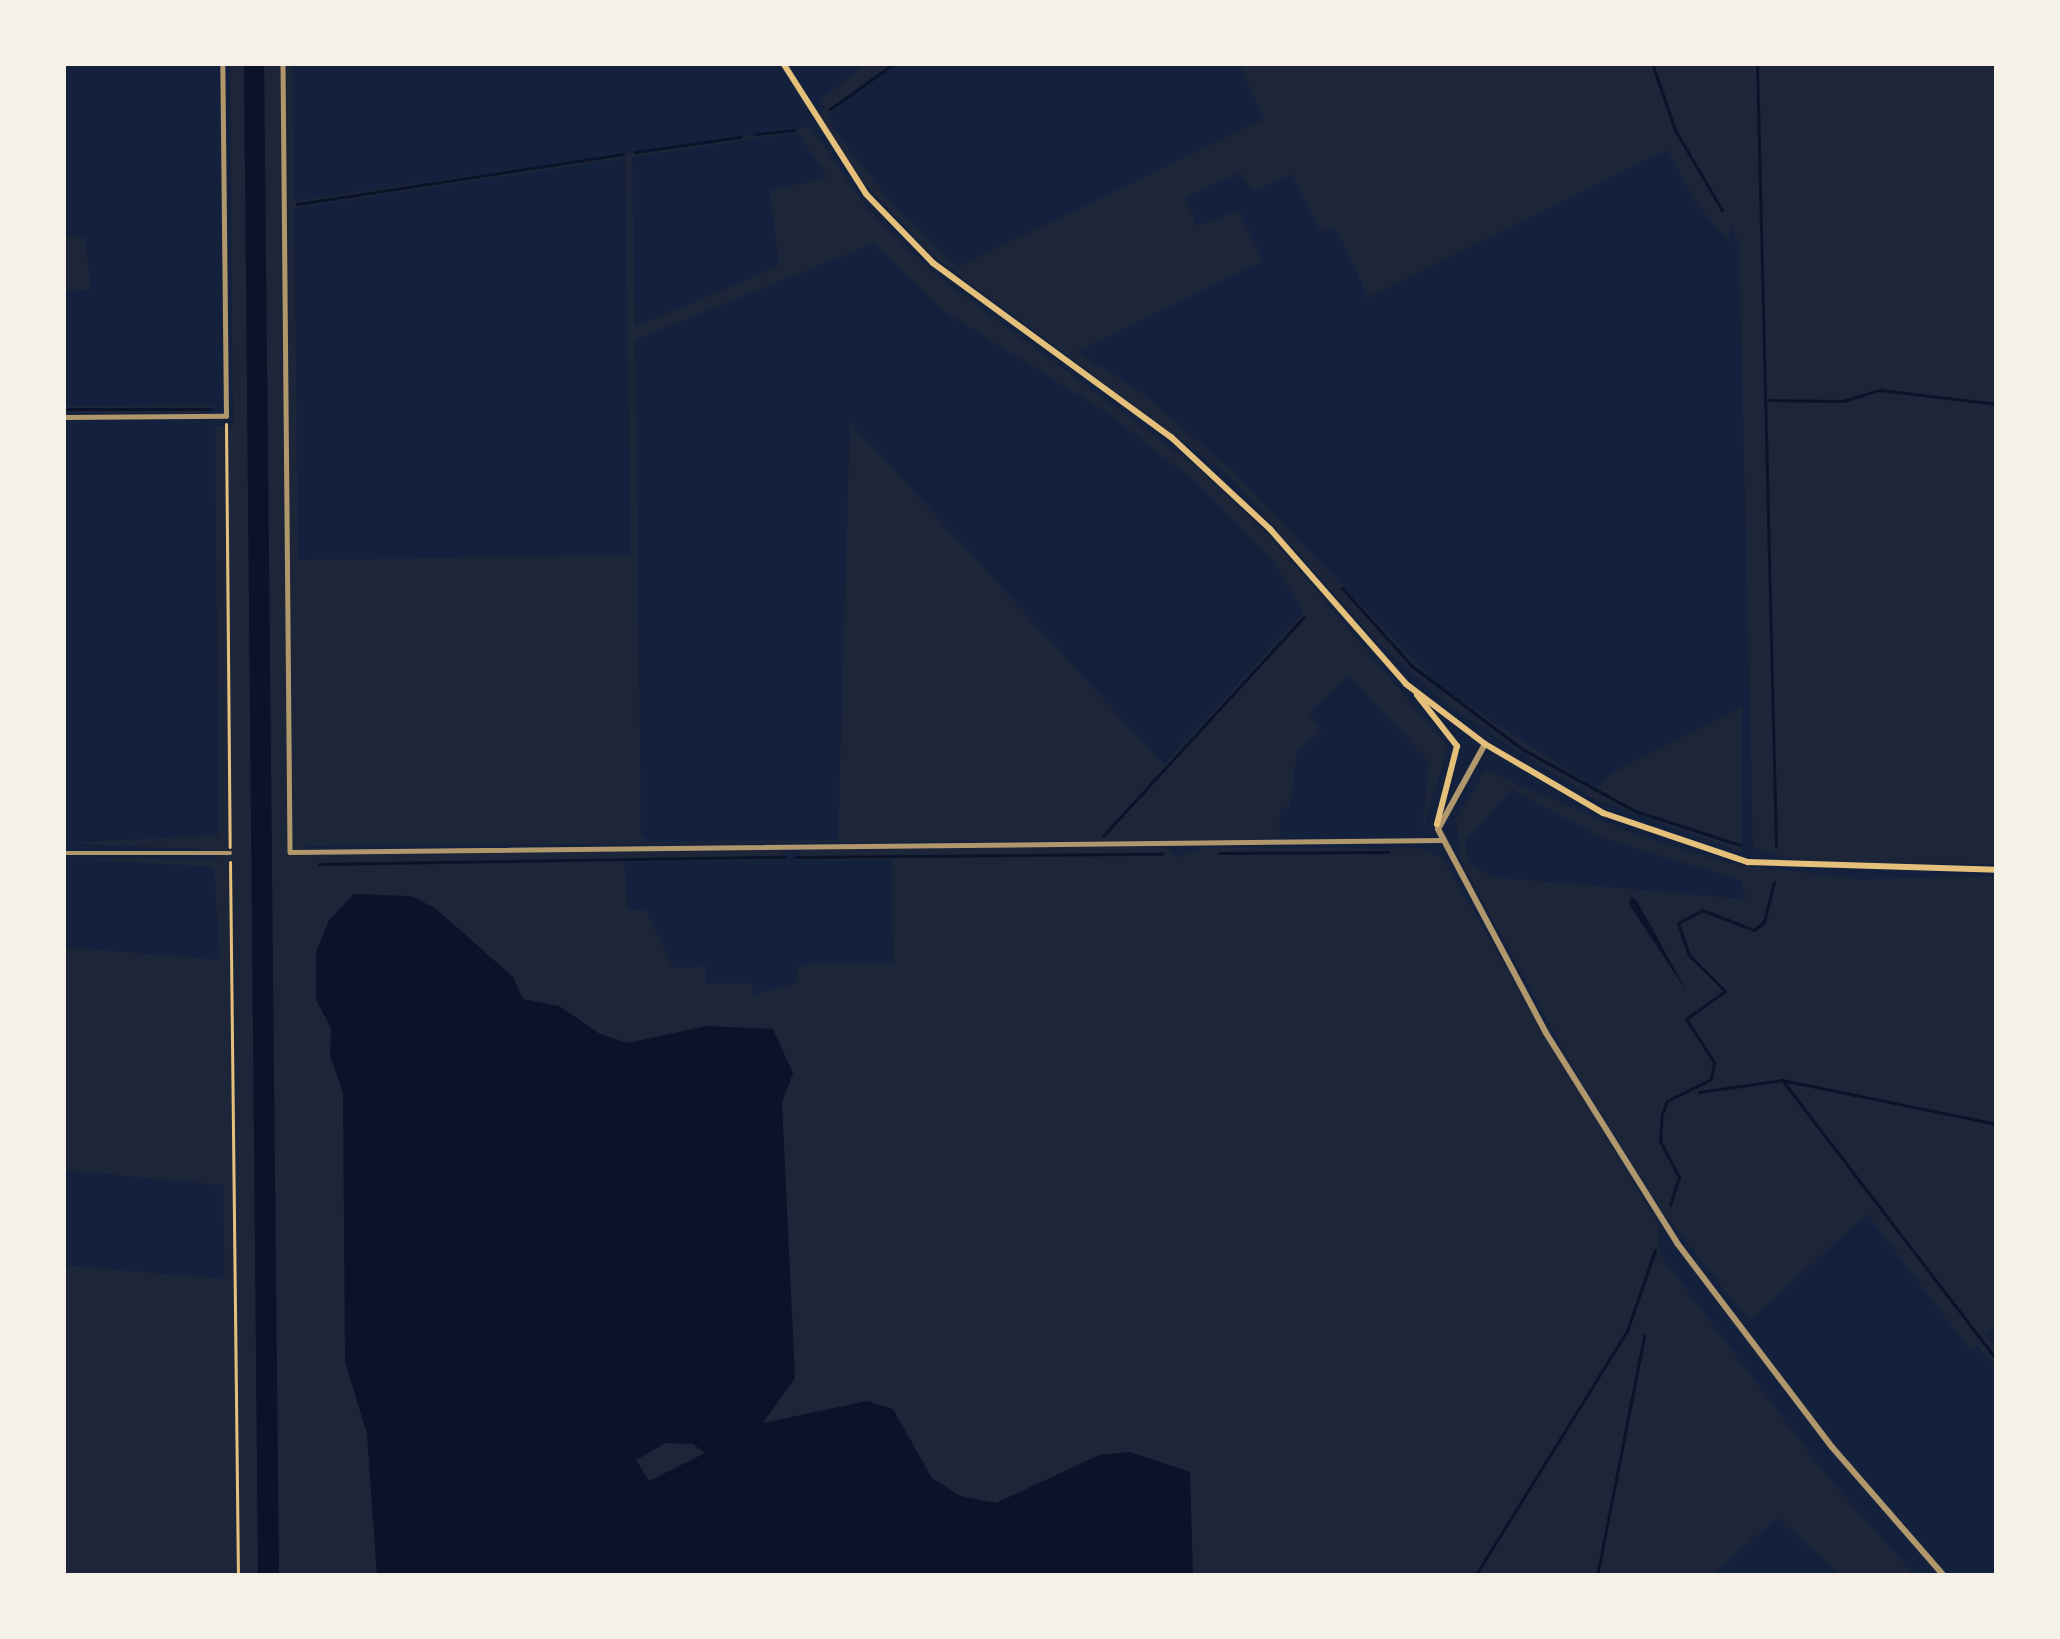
<!DOCTYPE html>
<style>
body{margin:0}
#map{position:relative;width:2060px;height:1639px;overflow:hidden;background:#14213d;font-family:"Roboto Condensed",sans-serif}
div>[style]{position:absolute}
.green>*{inset:0;background:#1d2539}
.water>*{inset:0;background:#0b132b}
.stream>*{height:3px;margin:-1.5px;padding:0 1.5px;transform-origin:1.5px;border-radius:1.5px;background:#0b132b}
.path>*{height:3px;margin:-1.5px;padding:0 1.5px;transform-origin:1.5px;border-radius:1.5px;background:#e5c07b}
.minor>*{height:4.5px;margin:-2.25px;padding:0 2.25px;transform-origin:2.25px;border-radius:2.25px;background:#b1986c}
.tertiary>*{height:6px;margin:-3px;padding:0 3px;transform-origin:3px;border-radius:3px;background:#b1986c}
.secondary>*{height:6px;margin:-3px;padding:0 3px;transform-origin:3px;border-radius:3px;background:#e5c07b}
span{translate:-50% -50%;white-space:nowrap;text-align:center;line-height:1.15;-webkit-text-stroke:9px #f6f1e7;paint-order:stroke}
.frame{position:absolute;inset:0;border:66px solid #f6f1e7;pointer-events:none}
</style>
<div id="map">
<div class="green">
<i style="clip-path:polygon(evenodd,230px 63px,244px 63px,257px 1441px,272px 866px,264px 63px,292px 63px,294px 201px,811px 127px,866px 207px,933px 273px,1202px 471px,1280px 548px,1448px 747px,1422px 832px,1429px 762px,1349px 675px,1309px 713px,1321px 731px,1297px 752px,1290px 805px,1280px 810px,1279px 837px,1267px 840px,305px 846px,304px 855px,782px 850px,787px 860px,624px 862px,628px 910px,646px 910px,673px 968px,705px 966px,706px 983px,751px 983px,753px 995px,797px 983px,797px 968px,812px 963px,893px 963px,892px 860px,794px 860px,803px 850px,1167px 846px,1177px 858px,1203px 847px,1425px 849px,1442px 858px,1659px 1226px,1659px 1253px,1826px 1475px,1915px 1576px,1843px 1576px,1777px 1518px,1711px 1576px,63px 1576px,63px 1265px,225px 1279px,223px 1185px,63px 1170px,63px 947px,220px 960px,214px 867px,63px 858px,218px 859px,219px 850px,63px 843px,219px 835px,215px 426px,233px 425px,230px 63px,798px 132px,828px 178px,770px 190px,779px 266px,635px 327px,632px 157px,798px 132px,230px 63px,625px 158px,631px 555px,298px 560px,294px 208px,625px 158px,230px 63px,874px 243px,945px 312px,1106px 412px,1196px 482px,1275px 562px,1303px 613px,1164px 765px,850px 422px,838px 840px,648px 842px,641px 835px,635px 340px,874px 243px)"></i>
<i style="clip-path:polygon(866px 63px,904px 63px,873px 76px,828px 115px,832px 127px,893px 205px,958px 267px,1264px 119px,1239px 63px,1997px 63px,1997px 864px,1804px 862px,1753px 848px,1739px 241px,1730px 226px,1729px 242px,1697px 204px,1667px 150px,1368px 297px,1335px 227px,1320px 232px,1292px 174px,1253px 191px,1240px 173px,1185px 197px,1197px 226px,1238px 211px,1263px 261px,1076px 352px,1138px 390px,1231px 470px,1441px 688px,1597px 789px,1612px 773px,1742px 707px,1741px 852px,1594px 799px,1450px 707px,1376px 641px,1230px 477px,932px 255px,859px 178px,817px 117px,825px 109px,820px 100px)"></i>
<i style="clip-path:polygon(63px 237px,85px 237px,91px 290px,63px 291px)"></i>
<i style="clip-path:polygon(216px 405px,203px 413px,63px 413px,63px 406px)"></i>
<i style="clip-path:polygon(evenodd,1485px 770px,1633px 834px,1731px 864px,1859px 879px,1997px 876px,1997px 1326px,1987px 1335px,1997px 1348px,1997px 1371px,1977px 1345px,1970px 1350px,1867px 1214px,1749px 1321px,1663px 1212px,1574px 1069px,1461px 861px,1456px 819px,1485px 770px,1512px 789px,1602px 838px,1740px 880px,1747px 899px,1493px 877px,1469px 863px,1465px 841px,1512px 789px)"></i>
</div>
<div class="water">
<i style="clip-path:polygon(244px 63px,264px 63px,279px 1576px,258px 1576px)"></i>
<i style="clip-path:polygon(evenodd,354px 894px,411px 896px,435px 908px,513px 977px,523px 999px,559px 1006px,600px 1034px,628px 1043px,706px 1026px,773px 1029px,793px 1073px,782px 1103px,795px 1378px,763px 1423px,867px 1401px,893px 1409px,932px 1478px,960px 1496px,996px 1503px,1099px 1455px,1130px 1452px,1190px 1472px,1193px 1576px,377px 1576px,367px 1434px,345px 1362px,343px 1092px,330px 1056px,331px 1028px,316px 1000px,316px 952px,329px 920px,354px 894px,666px 1443px,693px 1444px,705px 1453px,649px 1481px,636px 1460px,666px 1443px)"></i>
<i style="clip-path:polygon(1631px 896px,1637px 901px,1687px 992px,1629px 904px)"></i>
</div>
<div class="stream">
<i style="left:1652px;top:63px;width:71px;rotate:71.1deg"></i>
<i style="left:1675px;top:130px;width:93px;rotate:59.6deg"></i>
<i style="left:1757px;top:63px;width:784px;rotate:88.61deg"></i>
<i style="left:830px;top:109px;width:80px;rotate:-35.3deg"></i>
<i style="left:756px;top:134px;width:38px;rotate:-6deg"></i>
<i style="left:635px;top:152px;width:106px;rotate:-8.1deg"></i>
<i style="left:297px;top:204px;width:330px;rotate:-8.7deg"></i>
<i style="left:1768px;top:400px;width:75px;rotate:0.8deg"></i>
<i style="left:1843px;top:401px;width:39px;rotate:-17deg"></i>
<i style="left:1880px;top:390px;width:118px;rotate:6.8deg"></i>
<i style="left:63px;top:409px;width:147px"></i>
<i style="left:1342px;top:588px;width:105px;rotate:48.1deg"></i>
<i style="left:1412px;top:666px;width:138px;rotate:37deg"></i>
<i style="left:1522px;top:749px;width:129px;rotate:28.8deg"></i>
<i style="left:1635px;top:811px;width:110px;rotate:17.9deg"></i>
<i style="left:1103px;top:836px;width:297px;rotate:-47.5deg"></i>
<i style="left:1219px;top:853px;width:169px;rotate:-0.3deg"></i>
<i style="left:796px;top:857px;width:366px;rotate:-0.5deg"></i>
<i style="left:319px;top:864px;width:465px;rotate:-0.9deg"></i>
<i style="left:1782px;top:1080px;width:353px;rotate:52.5deg"></i>
<i style="left:1699px;top:1092px;width:84px;rotate:-8.2deg"></i>
<i style="left:1782px;top:1080px;width:219px;rotate:11.6deg"></i>
<i style="left:1670px;top:1205px;width:29px;rotate:-72deg"></i>
<i style="left:1679px;top:1177px;width:41px;rotate:-117.8deg"></i>
<i style="left:1660px;top:1141px;width:27px;rotate:-86deg"></i>
<i style="left:1662px;top:1114px;width:14px;rotate:-69deg"></i>
<i style="left:1667px;top:1101px;width:49px;rotate:-26.6deg"></i>
<i style="left:1711px;top:1079px;width:17px;rotate:-80deg"></i>
<i style="left:1714px;top:1062px;width:51px;rotate:-123.1deg"></i>
<i style="left:1686px;top:1019px;width:48px;rotate:-35.7deg"></i>
<i style="left:1725px;top:991px;width:51px;rotate:-135deg"></i>
<i style="left:1689px;top:955px;width:34px;rotate:-109deg"></i>
<i style="left:1678px;top:923px;width:27px;rotate:-28deg"></i>
<i style="left:1702px;top:910px;width:56px;rotate:21deg"></i>
<i style="left:1754px;top:930px;width:13px;rotate:-39deg"></i>
<i style="left:1764px;top:922px;width:41px;rotate:-76deg"></i>
<i style="left:1475px;top:1576px;width:288px;rotate:-58.2deg"></i>
<i style="left:1627px;top:1331px;width:86px;rotate:-70.9deg"></i>
<i style="left:1597px;top:1576px;width:245px;rotate:-78.9deg"></i>
</div>
<div class="path">
<i style="left:226px;top:424px;width:423px;rotate:89.5deg"></i>
<i style="left:230px;top:862px;width:714px;rotate:89.36deg"></i>
</div>
<div class="minor">
<i style="left:283px;top:63px;width:789px;rotate:89.49deg"></i>
<i style="left:290px;top:852px;width:1153px;rotate:-0.6deg"></i>
<i style="left:63px;top:417px;width:163px;rotate:-0.4deg"></i>
<i style="left:226px;top:416px;width:353px;rotate:-90.6deg"></i>
<i style="left:63px;top:853px;width:167px"></i>
</div>
<div class="tertiary">
<i style="left:1485px;top:744px;width:97px;rotate:118.9deg"></i>
<i style="left:1438px;top:829px;width:231px;rotate:62.1deg"></i>
<i style="left:1546px;top:1033px;width:248px;rotate:58deg"></i>
<i style="left:1677px;top:1243px;width:256px;rotate:52.8deg"></i>
<i style="left:1832px;top:1447px;width:171px;rotate:49deg"></i>
</div>
<div class="secondary">
<i style="left:783px;top:63px;width:155px;rotate:57.6deg"></i>
<i style="left:866px;top:194px;width:96px;rotate:45.8deg"></i>
<i style="left:933px;top:263px;width:295px;rotate:36.2deg"></i>
<i style="left:1171px;top:437px;width:135px;rotate:42.9deg"></i>
<i style="left:1270px;top:529px;width:206px;rotate:48.7deg"></i>
<i style="left:1406px;top:684px;width:99px;rotate:37.2deg"></i>
<i style="left:1485px;top:744px;width:137px;rotate:30.3deg"></i>
<i style="left:1603px;top:813px;width:153px;rotate:18.7deg"></i>
<i style="left:1748px;top:862px;width:249px;rotate:1.8deg"></i>
<i style="left:1417px;top:695px;width:65px;rotate:51.9deg"></i>
<i style="left:1457px;top:746px;width:81px;rotate:104.4deg"></i>
</div>
<div class="frame"></div>
</div>
